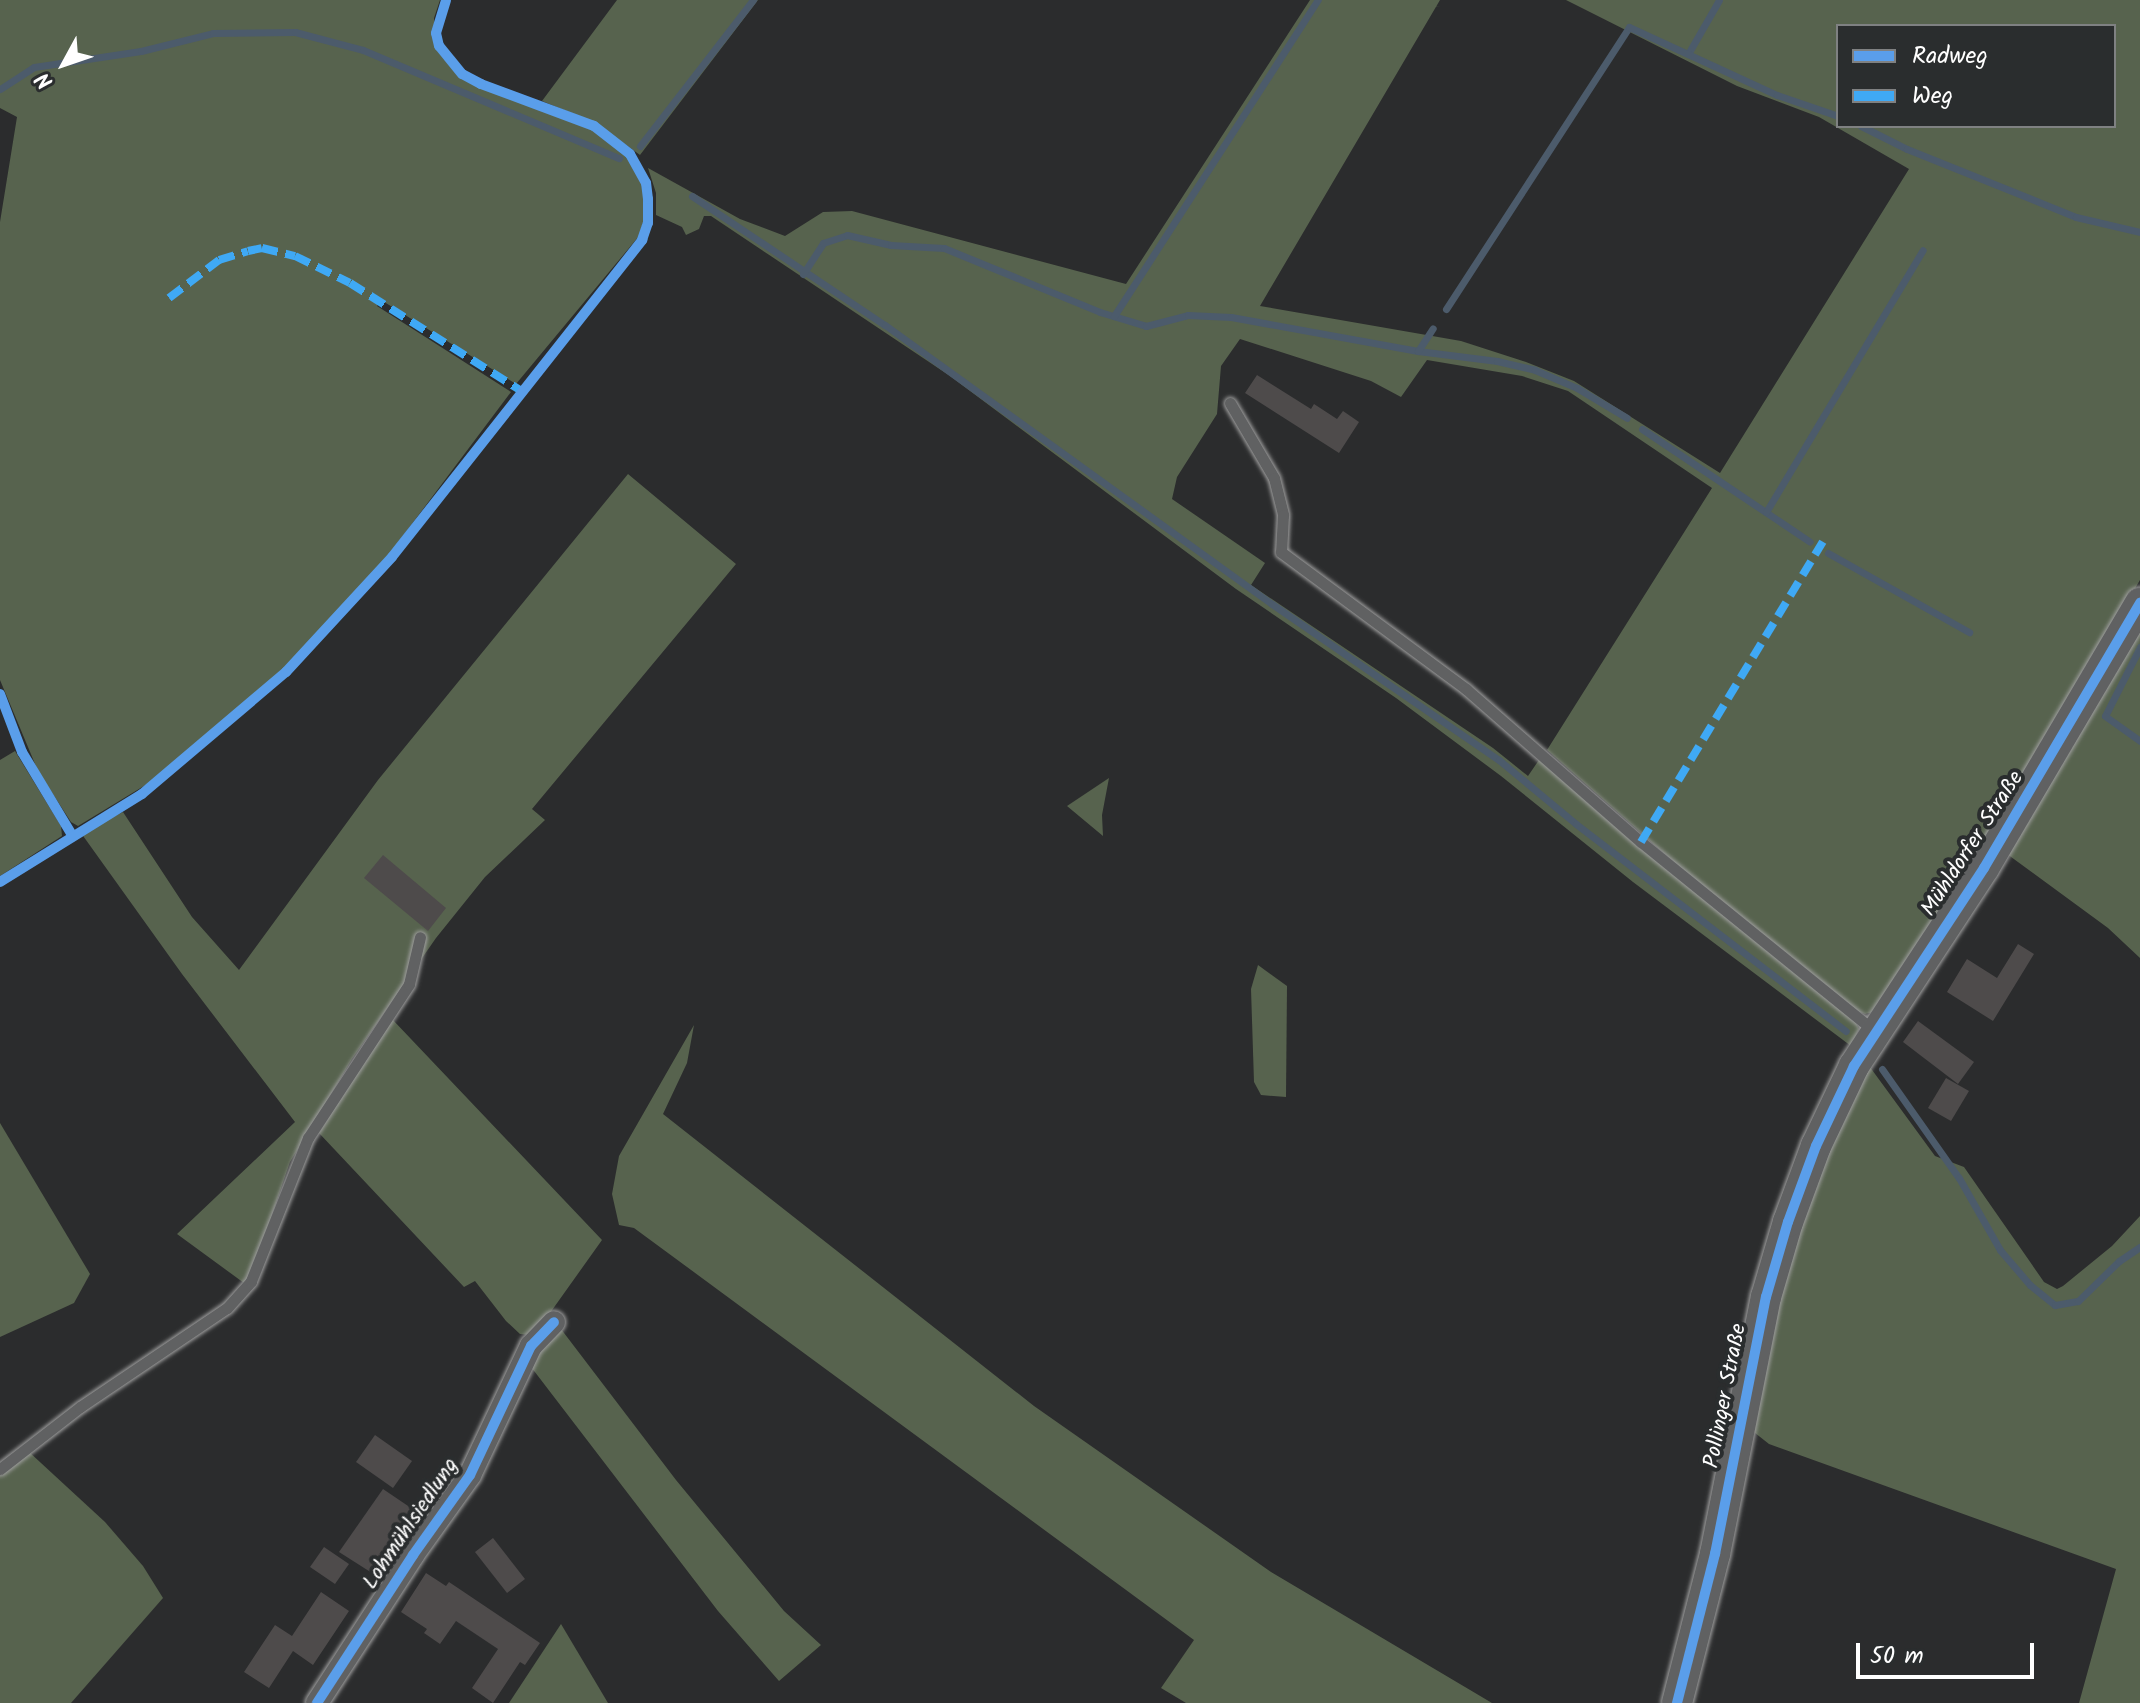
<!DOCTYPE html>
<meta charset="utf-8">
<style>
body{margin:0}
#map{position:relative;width:2140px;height:1703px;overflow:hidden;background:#2b2c2d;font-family:Kalam,sans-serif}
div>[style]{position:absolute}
.green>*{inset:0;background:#57634e}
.stream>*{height:7px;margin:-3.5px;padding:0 3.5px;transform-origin:3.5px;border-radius:3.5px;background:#4c5b6b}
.building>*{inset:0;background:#4e4b4b}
.roads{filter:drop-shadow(0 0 2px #a0a0a0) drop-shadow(0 0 2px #a0a0a0)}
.lane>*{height:11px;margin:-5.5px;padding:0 5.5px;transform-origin:5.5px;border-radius:5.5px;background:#606162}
.street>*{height:22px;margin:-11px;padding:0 11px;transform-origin:11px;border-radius:11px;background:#606162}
.secondary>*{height:30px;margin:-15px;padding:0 15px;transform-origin:15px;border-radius:15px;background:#606162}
.quiet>*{height:8px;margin-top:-4px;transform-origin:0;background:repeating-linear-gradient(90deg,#3fa9f5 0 16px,transparent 0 24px)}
.cycleway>*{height:10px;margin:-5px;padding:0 5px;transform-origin:5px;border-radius:5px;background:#5a9eea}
span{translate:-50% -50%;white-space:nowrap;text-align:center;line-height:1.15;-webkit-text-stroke:8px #2a2d2e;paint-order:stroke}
.street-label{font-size:22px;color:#fff}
.legend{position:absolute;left:1836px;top:24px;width:280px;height:104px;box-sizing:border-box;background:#2a2d2e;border:2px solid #7f8182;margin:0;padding:10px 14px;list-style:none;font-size:24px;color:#fff}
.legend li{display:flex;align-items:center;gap:16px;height:40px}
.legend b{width:40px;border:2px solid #7f8182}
.north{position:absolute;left:24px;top:24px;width:80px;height:80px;-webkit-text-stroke:6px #2a2d2e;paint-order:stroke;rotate:230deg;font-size:22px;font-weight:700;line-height:32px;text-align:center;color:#fff}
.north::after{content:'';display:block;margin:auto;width:28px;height:36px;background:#fff;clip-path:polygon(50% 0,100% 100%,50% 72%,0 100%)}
.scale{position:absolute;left:1856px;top:1643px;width:178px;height:36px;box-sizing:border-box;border:4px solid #fff;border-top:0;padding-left:10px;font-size:24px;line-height:28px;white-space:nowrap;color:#fff;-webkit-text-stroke:6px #2a2d2e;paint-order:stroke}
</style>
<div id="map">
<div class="green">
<i style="clip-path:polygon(0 0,440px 0,434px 18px,436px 46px,456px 73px,486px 90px,593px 128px,618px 146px,641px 172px,647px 209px,639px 236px,516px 384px,381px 300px,377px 306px,511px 392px,387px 557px,282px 671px,162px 775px,78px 826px,71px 822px,38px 771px,0 680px,0 222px,17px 117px,0 108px)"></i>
<i style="clip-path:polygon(617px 0,758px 0,640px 155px,596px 123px,542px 101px)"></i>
<i style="clip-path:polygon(evenodd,1310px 0,1440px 0,1260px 306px,1461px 341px,1526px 362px,1574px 381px,1720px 473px,1909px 169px,1819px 117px,1737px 86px,1566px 0,2140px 0,2140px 580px,1999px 820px,1873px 1012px,1865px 1014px,1855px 1010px,1682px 869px,1547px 750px,1712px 488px,1568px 391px,1522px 376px,1427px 360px,1401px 397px,1371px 381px,1240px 339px,1221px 366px,1217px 414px,1177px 477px,1172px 499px,1265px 563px,1251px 585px,1493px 748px,1528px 776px,1541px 757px,1856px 1023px,1859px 1029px,1851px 1046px,1633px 882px,1501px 776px,1396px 698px,1236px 589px,950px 376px,711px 216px,704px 216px,699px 229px,686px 235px,682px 227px,656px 215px,656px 193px,648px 168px,740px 219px,785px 236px,823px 212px,852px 211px,1126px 284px,1310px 0,1838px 26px,2114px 26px,2114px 126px,1838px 126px,1838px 26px)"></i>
<i style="clip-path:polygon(628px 474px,736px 564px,532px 809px,545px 820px,485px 877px,436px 938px,352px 1059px,290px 1162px,254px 1267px,244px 1283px,177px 1234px,295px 1122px,182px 974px,81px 833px,123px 812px,192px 917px,239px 970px,378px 780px)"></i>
<i style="clip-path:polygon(2140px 628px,2140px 958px,2108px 928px,2007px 854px)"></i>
<i style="clip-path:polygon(15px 751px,61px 826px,62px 836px,0 876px,0 760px)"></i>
<i style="clip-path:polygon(1109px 778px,1102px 815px,1103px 836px,1067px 806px)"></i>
<i style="clip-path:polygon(1258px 965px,1287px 986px,1286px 1097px,1261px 1095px,1254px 1082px,1251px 989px)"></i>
<i style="clip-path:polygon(392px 1019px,602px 1240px,545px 1320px,529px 1335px,520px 1334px,506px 1321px,475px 1281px,464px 1287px,319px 1133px)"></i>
<i style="clip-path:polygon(694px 1025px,687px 1063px,663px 1114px,1034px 1406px,1271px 1572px,1492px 1703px,1186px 1703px,1161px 1688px,1194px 1640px,634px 1228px,619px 1225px,612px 1194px,619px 1156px)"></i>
<i style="clip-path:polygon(1867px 1063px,1935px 1156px,1964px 1167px,2044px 1282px,2057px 1289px,2063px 1286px,2112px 1246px,2140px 1216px,2140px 1703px,2079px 1703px,2116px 1569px,1769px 1444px,1750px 1429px,1804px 1202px)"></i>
<i style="clip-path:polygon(0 1123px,90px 1274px,74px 1303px,0 1337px)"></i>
<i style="clip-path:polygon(561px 1329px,676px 1480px,784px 1611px,821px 1645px,779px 1681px,718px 1611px,528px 1363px)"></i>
<i style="clip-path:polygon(28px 1451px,105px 1522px,143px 1566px,163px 1598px,71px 1703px,0 1703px,0 1471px)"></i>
<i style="clip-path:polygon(561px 1624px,608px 1703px,509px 1703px)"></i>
</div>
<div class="stream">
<i style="left:1688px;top:54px;width:62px;rotate:-60.1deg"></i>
<i style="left:0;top:89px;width:40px;rotate:-32.9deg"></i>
<i style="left:34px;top:67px;width:108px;rotate:-8.5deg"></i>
<i style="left:141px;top:51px;width:74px;rotate:-14deg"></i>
<i style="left:213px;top:33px;width:82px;rotate:-0.7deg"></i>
<i style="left:295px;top:32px;width:70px;rotate:14.8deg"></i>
<i style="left:363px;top:50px;width:278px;rotate:22.9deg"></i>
<i style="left:1861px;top:126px;width:51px;rotate:26.6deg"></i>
<i style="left:1907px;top:149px;width:182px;rotate:21.9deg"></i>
<i style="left:2076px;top:217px;width:66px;rotate:13.2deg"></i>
<i style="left:640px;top:146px;width:185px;rotate:-52.3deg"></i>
<i style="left:692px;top:196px;width:232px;rotate:33.8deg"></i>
<i style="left:885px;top:325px;width:477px;rotate:35.8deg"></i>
<i style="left:1272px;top:604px;width:275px;rotate:34.5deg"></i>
<i style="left:1499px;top:760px;width:100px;rotate:39.7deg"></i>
<i style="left:1576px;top:824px;width:340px;rotate:37.5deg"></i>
<i style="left:803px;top:274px;width:37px;rotate:-57deg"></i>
<i style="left:823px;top:243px;width:25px;rotate:-18deg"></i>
<i style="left:847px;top:235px;width:45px;rotate:12.8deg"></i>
<i style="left:891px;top:245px;width:53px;rotate:3.2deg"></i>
<i style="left:944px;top:248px;width:169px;rotate:22.3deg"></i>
<i style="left:1100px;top:312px;width:48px;rotate:16.9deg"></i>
<i style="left:1146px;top:326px;width:43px;rotate:-14.7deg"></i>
<i style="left:1188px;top:315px;width:43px;rotate:2.7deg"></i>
<i style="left:1231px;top:317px;width:190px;rotate:10.3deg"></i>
<i style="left:1418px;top:351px;width:80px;rotate:7.2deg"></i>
<i style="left:1497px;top:361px;width:39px;rotate:13deg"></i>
<i style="left:1535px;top:370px;width:46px;rotate:23.2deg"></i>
<i style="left:1577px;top:388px;width:58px;rotate:31deg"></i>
<i style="left:1446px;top:309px;width:336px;rotate:-57deg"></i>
<i style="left:1629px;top:27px;width:163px;rotate:24.7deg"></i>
<i style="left:1777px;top:95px;width:65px;rotate:19deg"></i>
<i style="left:1114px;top:316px;width:376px;rotate:-57.2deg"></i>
<i style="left:1418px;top:351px;width:27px;rotate:-57deg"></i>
<i style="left:1642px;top:429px;width:202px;rotate:33.9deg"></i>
<i style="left:1766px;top:512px;width:305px;rotate:-59.1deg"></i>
<i style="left:1828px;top:553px;width:162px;rotate:29.3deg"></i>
<i style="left:2140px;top:647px;width:77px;rotate:116.9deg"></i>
<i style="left:2105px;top:716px;width:43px;rotate:35.5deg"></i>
<i style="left:1882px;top:1069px;width:133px;rotate:54.8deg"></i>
<i style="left:1959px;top:1178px;width:83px;rotate:60.3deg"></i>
<i style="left:2000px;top:1250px;width:46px;rotate:49.4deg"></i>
<i style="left:2030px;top:1285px;width:32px;rotate:39deg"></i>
<i style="left:2055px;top:1305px;width:23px;rotate:-10deg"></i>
<i style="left:2078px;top:1301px;width:57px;rotate:-44.3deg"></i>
<i style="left:2119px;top:1261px;width:25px;rotate:-34deg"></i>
</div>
<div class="building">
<i style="clip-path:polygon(1257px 375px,1311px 409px,1314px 404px,1337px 419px,1343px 411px,1359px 422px,1339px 453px,1245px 393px)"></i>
<i style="clip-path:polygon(383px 855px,446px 908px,428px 931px,364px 878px)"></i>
<i style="clip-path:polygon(2018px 944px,2034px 954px,1993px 1021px,1947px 992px,1967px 959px,1997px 978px)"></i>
<i style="clip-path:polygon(1918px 1021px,1974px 1062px,1958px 1084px,1903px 1042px)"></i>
<i style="clip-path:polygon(1946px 1078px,1969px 1091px,1951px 1121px,1928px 1108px)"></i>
<i style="clip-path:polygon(375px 1435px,412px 1461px,393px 1488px,356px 1462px)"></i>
<i style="clip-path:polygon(383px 1489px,414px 1510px,372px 1573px,339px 1552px)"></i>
<i style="clip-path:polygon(493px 1538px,525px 1579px,507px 1593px,475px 1552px)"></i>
<i style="clip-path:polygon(324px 1547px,349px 1564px,335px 1584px,310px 1567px)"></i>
<i style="clip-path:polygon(426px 1573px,446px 1586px,449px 1582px,540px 1643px,525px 1665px,520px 1662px,493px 1703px,472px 1688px,498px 1649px,456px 1621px,440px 1644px,424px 1633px,427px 1629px,401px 1612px)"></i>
<i style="clip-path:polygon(321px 1592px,349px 1611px,313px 1665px,293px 1651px,269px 1688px,244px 1672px,275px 1625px,292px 1636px)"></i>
</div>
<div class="roads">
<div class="lane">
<i style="left:1230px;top:403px;width:87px;rotate:59.6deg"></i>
<i style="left:1274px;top:478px;width:38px;rotate:76deg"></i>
<i style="left:1283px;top:515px;width:37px;rotate:93deg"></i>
<i style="left:1281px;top:552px;width:230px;rotate:36.5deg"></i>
<i style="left:1466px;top:689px;width:232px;rotate:41.2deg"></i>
<i style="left:1641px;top:842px;width:300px;rotate:39deg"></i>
<i style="left:0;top:1469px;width:101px;rotate:-37.8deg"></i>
<i style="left:80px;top:1407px;width:177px;rotate:-34deg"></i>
<i style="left:227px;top:1308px;width:36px;rotate:-48deg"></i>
<i style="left:251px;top:1281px;width:154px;rotate:-68.3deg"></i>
<i style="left:308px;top:1138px;width:184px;rotate:-56.7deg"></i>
<i style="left:409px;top:984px;width:48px;rotate:-76.8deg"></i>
</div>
<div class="street">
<i style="left:317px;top:1703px;width:176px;rotate:-57deg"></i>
<i style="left:413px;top:1555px;width:98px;rotate:-54.5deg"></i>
<i style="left:470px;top:1475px;width:143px;rotate:-64.7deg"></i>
<i style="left:531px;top:1346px;width:33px;rotate:-46deg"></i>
</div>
<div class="secondary">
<i style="left:1677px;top:1703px;width:154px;rotate:-75.7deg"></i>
<i style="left:1715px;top:1554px;width:262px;rotate:-78.8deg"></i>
<i style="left:1766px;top:1297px;width:78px;rotate:-73.7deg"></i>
<i style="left:1788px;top:1222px;width:81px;rotate:-69.8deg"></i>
<i style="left:1816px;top:1146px;width:89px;rotate:-64.6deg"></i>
<i style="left:1854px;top:1066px;width:237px;rotate:-56.7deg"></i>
<i style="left:1984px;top:868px;width:308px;rotate:-59.5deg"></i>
</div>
</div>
<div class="quiet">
<i style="left:169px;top:298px;width:63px;rotate:-37.2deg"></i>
<i style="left:219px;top:260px;width:30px;rotate:-17deg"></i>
<i style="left:248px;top:251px;width:14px;rotate:-12deg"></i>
<i style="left:262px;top:248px;width:34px;rotate:14deg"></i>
<i style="left:295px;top:256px;width:61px;rotate:26.1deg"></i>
<i style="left:350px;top:283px;width:201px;rotate:32.2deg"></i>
<i style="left:1641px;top:842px;width:351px;rotate:-58.8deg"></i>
</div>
<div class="cycleway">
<i style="left:0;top:694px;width:62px;rotate:69.2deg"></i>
<i style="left:22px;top:752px;width:97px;rotate:58.9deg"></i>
<i style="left:0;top:882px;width:167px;rotate:-31.8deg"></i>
<i style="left:142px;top:794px;width:189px;rotate:-40.3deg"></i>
<i style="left:286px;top:672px;width:156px;rotate:-47.3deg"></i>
<i style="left:392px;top:557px;width:404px;rotate:-51.7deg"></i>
<i style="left:642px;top:240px;width:18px;rotate:-71deg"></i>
<i style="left:648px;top:223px;width:24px;rotate:-90deg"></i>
<i style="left:648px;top:199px;width:16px;rotate:-97deg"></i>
<i style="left:646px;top:183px;width:33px;rotate:-119deg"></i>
<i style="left:630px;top:154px;width:46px;rotate:-142.1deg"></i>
<i style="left:594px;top:126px;width:121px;rotate:-159.6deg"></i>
<i style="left:481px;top:84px;width:21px;rotate:-152deg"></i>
<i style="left:462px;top:74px;width:36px;rotate:-129deg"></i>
<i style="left:439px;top:46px;width:13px;rotate:-103deg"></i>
<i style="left:436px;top:33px;width:34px;rotate:-73deg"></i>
<i style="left:317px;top:1703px;width:176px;rotate:-57deg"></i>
<i style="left:413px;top:1555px;width:98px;rotate:-54.5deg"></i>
<i style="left:470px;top:1475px;width:143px;rotate:-64.7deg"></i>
<i style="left:531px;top:1346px;width:33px;rotate:-46deg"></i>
<i style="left:1677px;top:1703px;width:154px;rotate:-75.7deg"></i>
<i style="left:1715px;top:1554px;width:262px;rotate:-78.8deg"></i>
<i style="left:1766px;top:1297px;width:78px;rotate:-73.7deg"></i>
<i style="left:1788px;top:1222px;width:81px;rotate:-69.8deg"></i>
<i style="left:1816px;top:1146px;width:89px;rotate:-64.6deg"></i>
<i style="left:1854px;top:1066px;width:237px;rotate:-56.7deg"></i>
<i style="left:1984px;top:868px;width:308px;rotate:-59.5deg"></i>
</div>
<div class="street-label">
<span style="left:1973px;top:844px;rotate:-57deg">Mühldorfer Straße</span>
<span style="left:1726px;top:1396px;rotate:-79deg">Pollinger Straße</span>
<span style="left:411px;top:1524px;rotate:-56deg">Lohmühlsiedlung</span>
</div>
<ul class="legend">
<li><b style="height:10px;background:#5a9eea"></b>Radweg</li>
<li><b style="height:10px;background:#3fa9f5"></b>Weg</li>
</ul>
<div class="north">N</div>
<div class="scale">50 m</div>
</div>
